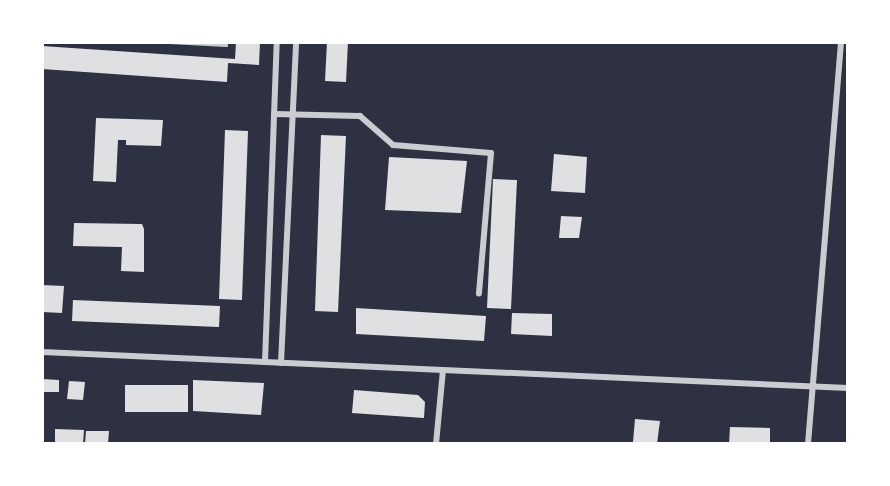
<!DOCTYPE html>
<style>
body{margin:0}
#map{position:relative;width:890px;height:486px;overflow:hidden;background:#2d3142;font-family:Montserrat,sans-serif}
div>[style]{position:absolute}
.building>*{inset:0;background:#e0e0e3}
.service>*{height:3px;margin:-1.5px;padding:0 1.5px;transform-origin:1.5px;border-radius:1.5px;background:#caccd0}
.minor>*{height:6px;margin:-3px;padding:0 3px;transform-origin:3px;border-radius:3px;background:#caccd0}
span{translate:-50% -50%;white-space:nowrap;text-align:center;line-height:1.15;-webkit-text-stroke:4.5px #fff;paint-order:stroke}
.frame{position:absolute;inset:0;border:44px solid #fff;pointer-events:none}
</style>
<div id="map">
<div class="building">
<i style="clip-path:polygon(236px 42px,260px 42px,259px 65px,228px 63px,227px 82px,42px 69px,42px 46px,235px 59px)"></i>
<i style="clip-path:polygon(327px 42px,348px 42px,346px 82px,325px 81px)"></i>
<i style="clip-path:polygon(96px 118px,163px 120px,161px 146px,126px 145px,126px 140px,118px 140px,116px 182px,93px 181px)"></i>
<i style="clip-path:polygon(225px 130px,248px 131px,242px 300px,219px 299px)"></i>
<i style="clip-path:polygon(321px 135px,346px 136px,338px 312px,315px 311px)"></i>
<i style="clip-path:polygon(554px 154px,587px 157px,585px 193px,551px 191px)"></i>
<i style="clip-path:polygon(389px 157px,467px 161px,461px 213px,385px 210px)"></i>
<i style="clip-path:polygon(493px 179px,517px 180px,511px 309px,487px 308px)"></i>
<i style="clip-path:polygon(561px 216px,582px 217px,579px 238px,559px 238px)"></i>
<i style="clip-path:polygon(74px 223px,142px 224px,144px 229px,144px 272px,121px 271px,122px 247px,73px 246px)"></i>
<i style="clip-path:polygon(42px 285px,64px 286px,62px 313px,42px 312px)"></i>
<i style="clip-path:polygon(73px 300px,220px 306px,219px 327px,72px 321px)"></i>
<i style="clip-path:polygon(356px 308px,486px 316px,484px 341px,356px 334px)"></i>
<i style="clip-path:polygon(512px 313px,552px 314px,552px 336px,511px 334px)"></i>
<i style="clip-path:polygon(42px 379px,59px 380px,59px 392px,42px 392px)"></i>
<i style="clip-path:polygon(193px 380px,264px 383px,261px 415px,193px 411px)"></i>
<i style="clip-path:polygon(69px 381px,85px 382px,83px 400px,67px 399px)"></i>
<i style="clip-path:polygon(125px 385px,188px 385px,188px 412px,125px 412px)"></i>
<i style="clip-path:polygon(354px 390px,418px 395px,425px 402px,424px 418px,352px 413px)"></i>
<i style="clip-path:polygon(635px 419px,660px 421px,657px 444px,633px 442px)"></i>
<i style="clip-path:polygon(730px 427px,770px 428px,770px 444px,729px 444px)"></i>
<i style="clip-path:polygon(55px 429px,84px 430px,83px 444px,55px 444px)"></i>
<i style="clip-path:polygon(86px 431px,109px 431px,108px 444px,85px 444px)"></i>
</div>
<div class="service">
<i style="left:169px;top:42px;width:57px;rotate:3deg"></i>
<i style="left:226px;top:45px;width:3px;rotate:-90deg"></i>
</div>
<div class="minor">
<i style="left:274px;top:114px;width:86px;rotate:1.3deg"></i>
<i style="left:360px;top:116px;width:44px;rotate:41.3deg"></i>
<i style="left:393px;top:145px;width:98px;rotate:4.7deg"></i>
<i style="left:491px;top:153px;width:141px;rotate:94.9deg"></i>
<i style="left:42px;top:352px;width:807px;rotate:2.56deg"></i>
<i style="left:265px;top:362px;width:320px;rotate:-87.9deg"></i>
<i style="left:281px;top:363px;width:321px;rotate:-87.3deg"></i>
<i style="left:436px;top:444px;width:74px;rotate:-84.6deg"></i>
<i style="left:808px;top:444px;width:403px;rotate:-85.3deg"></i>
</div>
<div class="frame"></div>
</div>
